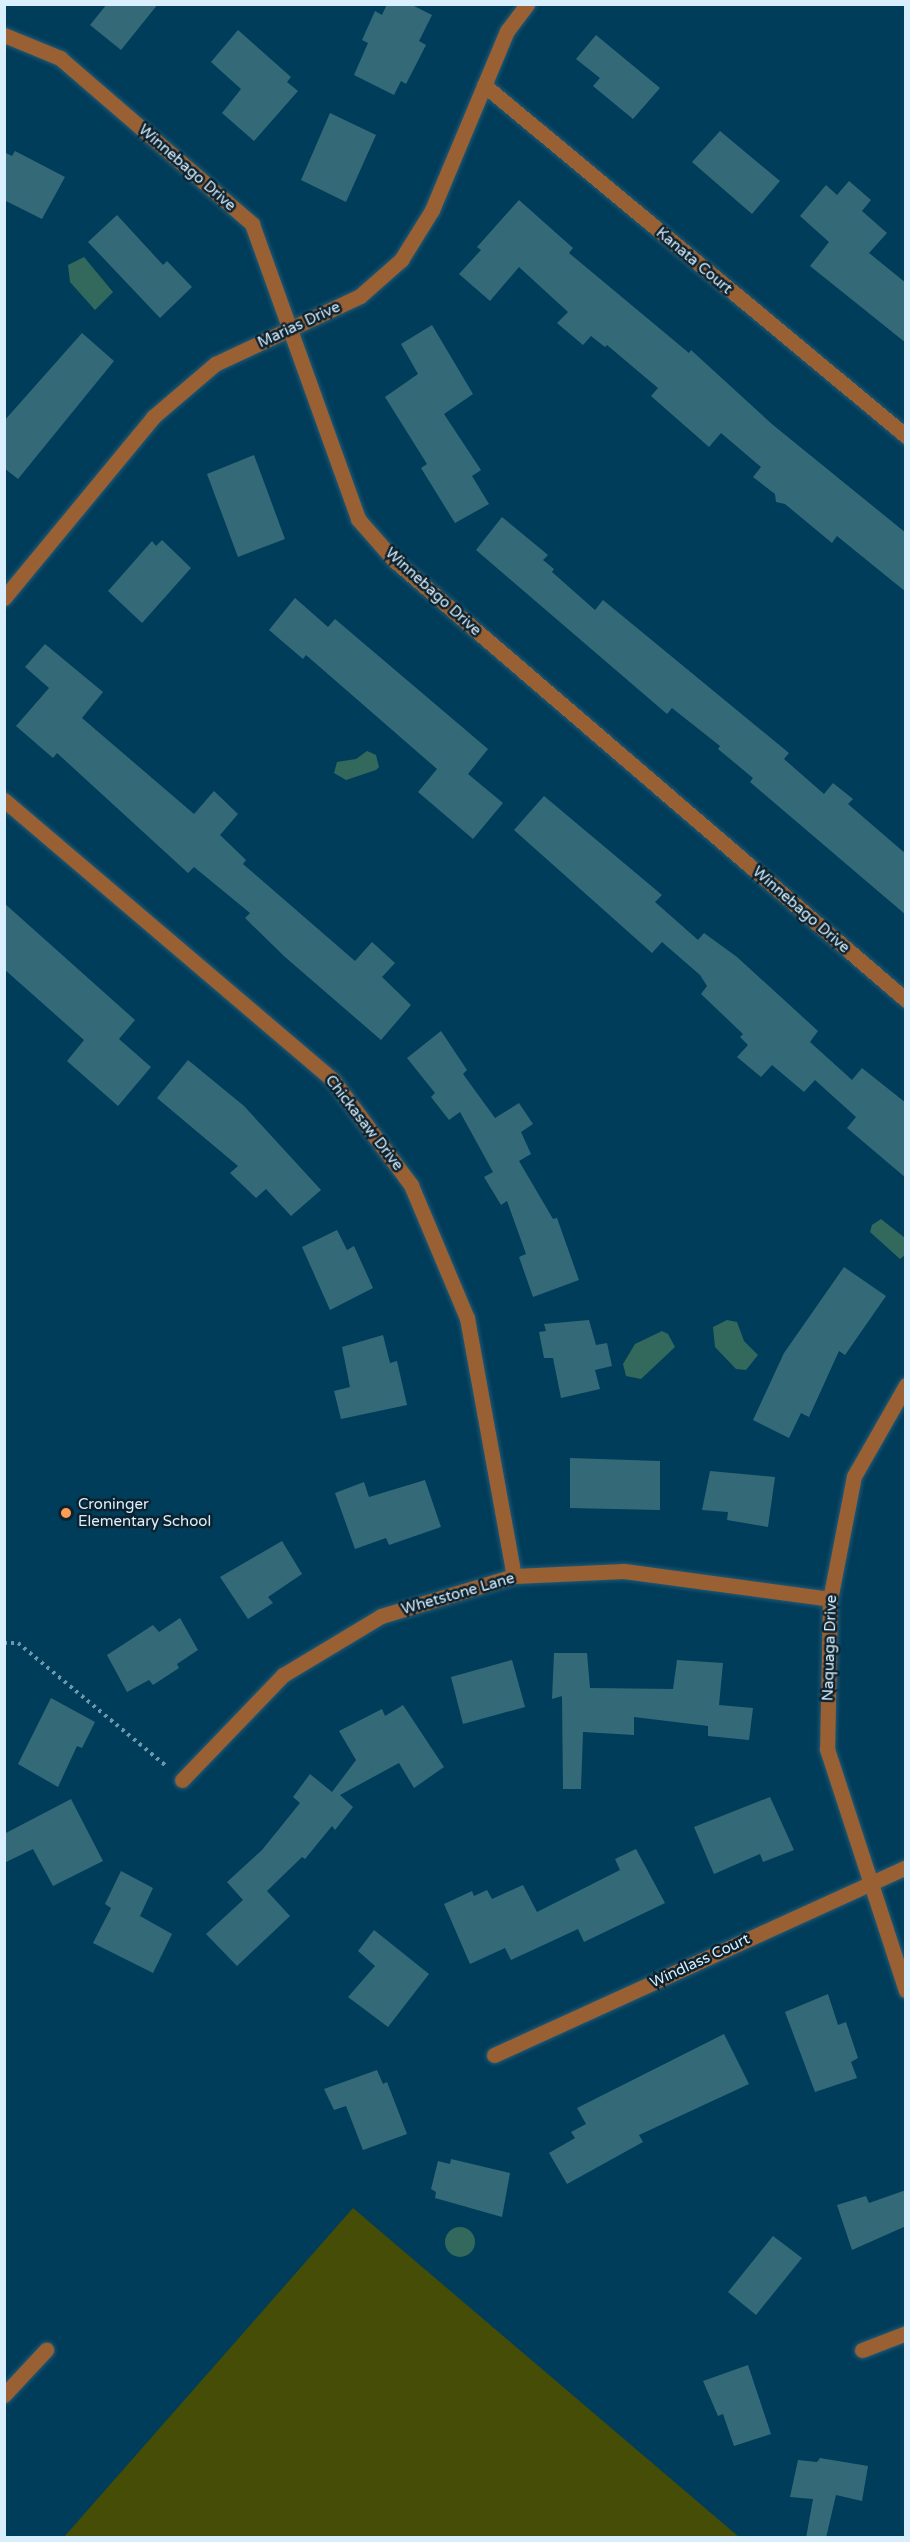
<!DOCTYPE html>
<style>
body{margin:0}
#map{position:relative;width:910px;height:2542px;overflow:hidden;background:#003d5a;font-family:"Varela Round",sans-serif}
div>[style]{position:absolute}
.green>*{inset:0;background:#454d07}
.water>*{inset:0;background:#33695c}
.round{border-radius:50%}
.building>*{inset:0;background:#346a78}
.path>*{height:4px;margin-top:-2px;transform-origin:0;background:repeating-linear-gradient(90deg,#6d97ac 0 3px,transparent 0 7.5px)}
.roads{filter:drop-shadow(0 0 2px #235974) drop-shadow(0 0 2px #235974)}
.minor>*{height:15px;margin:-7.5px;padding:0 7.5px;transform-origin:7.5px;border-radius:7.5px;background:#996034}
.dots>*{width:16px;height:16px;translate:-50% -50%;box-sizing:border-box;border:3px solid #0c222f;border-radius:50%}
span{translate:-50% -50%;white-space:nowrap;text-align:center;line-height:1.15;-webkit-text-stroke:5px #0c222f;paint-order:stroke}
.street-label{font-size:15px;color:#d9effd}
.poi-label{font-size:15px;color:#d9effd}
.left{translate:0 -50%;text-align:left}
.frame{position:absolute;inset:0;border:6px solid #d9effd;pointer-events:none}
</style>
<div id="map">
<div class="green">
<i style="clip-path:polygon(353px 2208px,739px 2537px,64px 2537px)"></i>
</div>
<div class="water">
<i style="clip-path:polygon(84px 257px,113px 292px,95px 310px,70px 282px,68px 265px)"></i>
<i style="clip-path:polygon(367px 751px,376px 755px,379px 767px,376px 770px,346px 780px,334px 773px,337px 762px,356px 759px)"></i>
<i style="clip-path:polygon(881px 1219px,905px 1238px,905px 1255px,900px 1259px,870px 1232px,872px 1225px)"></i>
<i style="clip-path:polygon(727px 1320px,737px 1322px,744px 1341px,758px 1355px,746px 1370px,736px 1369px,715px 1347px,713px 1327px)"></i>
<i style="clip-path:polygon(662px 1331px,668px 1334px,675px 1347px,641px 1379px,626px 1376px,623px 1364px,635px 1344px)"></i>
<i class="round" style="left:445px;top:2227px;width:30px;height:30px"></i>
</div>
<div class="building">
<i style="clip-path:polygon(107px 4px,158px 4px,121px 50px,90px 25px)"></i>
<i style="clip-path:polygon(387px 4px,410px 4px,432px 15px,419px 41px,426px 45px,406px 84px,401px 81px,394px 95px,354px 75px,368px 43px,362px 40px,375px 11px,382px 15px)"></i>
<i style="clip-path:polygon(238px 30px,291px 77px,287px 82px,298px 91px,254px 141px,222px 113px,241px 89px,211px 62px)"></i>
<i style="clip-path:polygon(596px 35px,660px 88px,633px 119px,593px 86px,600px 78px,576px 59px)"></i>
<i style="clip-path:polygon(330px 113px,376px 135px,346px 202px,301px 180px)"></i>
<i style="clip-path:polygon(720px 131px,780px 181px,752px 214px,692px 162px)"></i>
<i style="clip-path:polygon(15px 151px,65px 177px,42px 219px,4px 200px,4px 152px,12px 156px)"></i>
<i style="clip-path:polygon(849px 181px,871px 200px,862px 211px,887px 233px,869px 253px,906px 283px,906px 343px,810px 266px,829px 242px,800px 216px,826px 185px,837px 195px)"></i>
<i style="clip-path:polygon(519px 200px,573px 248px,569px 253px,689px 353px,691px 350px,773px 425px,906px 533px,906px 592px,837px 536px,832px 543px,785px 504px,776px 502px,775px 494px,753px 477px,761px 467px,721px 433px,709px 447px,651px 396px,658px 388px,607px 345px,605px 347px,591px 336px,583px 345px,557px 323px,568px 312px,519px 267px,490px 301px,459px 274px,481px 250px,477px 247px)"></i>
<i style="clip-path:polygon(117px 215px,163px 265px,167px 261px,192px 287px,160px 318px,88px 242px)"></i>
<i style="clip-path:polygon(432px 325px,473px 394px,444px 414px,481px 470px,472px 476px,489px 504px,455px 523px,421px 468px,427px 464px,385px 397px,418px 374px,401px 344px)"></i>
<i style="clip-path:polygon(82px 333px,114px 361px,18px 479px,4px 468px,4px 421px)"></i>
<i style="clip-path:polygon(254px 455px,285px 539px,238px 557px,207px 474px)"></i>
<i style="clip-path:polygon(502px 517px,548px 555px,543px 560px,554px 569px,552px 572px,595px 610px,603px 600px,789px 753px,784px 759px,824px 794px,833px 783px,853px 799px,848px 804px,906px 854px,906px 915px,750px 782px,753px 778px,718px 749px,720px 746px,672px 708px,667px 714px,476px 550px)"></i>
<i style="clip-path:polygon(162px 540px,191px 568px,142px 623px,108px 591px,152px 541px,156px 546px)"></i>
<i style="clip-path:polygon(295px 598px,328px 627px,335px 619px,488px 749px,468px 774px,503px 803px,473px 839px,418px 792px,437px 769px,306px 655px,303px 659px,269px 630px)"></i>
<i style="clip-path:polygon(45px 644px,103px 692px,82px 718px,194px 814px,214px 791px,238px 814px,220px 835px,246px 860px,243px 864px,355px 961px,372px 942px,395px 963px,382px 977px,411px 1005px,381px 1040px,285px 957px,245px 918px,250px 913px,194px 867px,188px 873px,57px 753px,53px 758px,16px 726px,49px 688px,25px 667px)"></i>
<i style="clip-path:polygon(544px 796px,662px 895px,655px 902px,698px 940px,704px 933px,737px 957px,818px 1031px,810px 1042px,852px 1080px,862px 1068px,906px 1103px,906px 1178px,847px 1128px,856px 1117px,815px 1080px,804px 1092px,772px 1065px,761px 1077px,737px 1057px,748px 1045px,740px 1037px,743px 1034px,701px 994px,707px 986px,700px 975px,662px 942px,652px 953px,514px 830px)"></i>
<i style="clip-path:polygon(4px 903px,135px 1020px,119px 1039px,151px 1067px,118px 1106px,67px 1061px,84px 1040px,4px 969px)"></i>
<i style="clip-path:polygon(441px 1031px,467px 1070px,463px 1074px,495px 1118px,519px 1103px,533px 1124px,521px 1132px,531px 1154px,519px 1161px,553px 1219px,557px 1218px,579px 1280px,533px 1297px,519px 1257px,526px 1254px,507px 1201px,501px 1205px,484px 1177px,493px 1172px,460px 1112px,449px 1120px,431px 1097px,435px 1093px,407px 1058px)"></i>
<i style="clip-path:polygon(188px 1060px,244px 1106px,321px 1190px,291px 1216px,266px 1189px,256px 1198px,230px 1173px,238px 1166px,157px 1098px)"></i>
<i style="clip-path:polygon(337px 1230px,347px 1250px,354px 1246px,373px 1288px,330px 1310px,302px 1247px)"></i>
<i style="clip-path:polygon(844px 1267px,886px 1296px,845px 1355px,839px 1351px,809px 1417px,801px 1413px,789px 1438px,753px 1420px,784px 1353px)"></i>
<i style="clip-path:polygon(589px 1320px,596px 1345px,607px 1343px,612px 1366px,595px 1370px,600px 1389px,561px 1398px,553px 1358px,544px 1358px,539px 1332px,546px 1331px,544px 1324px)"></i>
<i style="clip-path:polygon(383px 1335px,390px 1363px,397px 1361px,407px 1405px,341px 1419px,334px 1391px,350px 1387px,342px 1347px)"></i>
<i style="clip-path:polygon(570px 1458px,660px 1461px,660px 1510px,570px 1508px)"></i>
<i style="clip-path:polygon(710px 1471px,775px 1477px,768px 1527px,727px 1520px,728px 1512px,702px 1510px)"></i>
<i style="clip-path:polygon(425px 1480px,441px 1527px,389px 1545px,386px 1538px,355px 1549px,335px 1493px,364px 1482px,369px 1497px)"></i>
<i style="clip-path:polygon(282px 1541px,302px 1574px,268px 1597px,273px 1603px,248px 1619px,220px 1577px)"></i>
<i style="clip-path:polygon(180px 1618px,198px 1650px,177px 1664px,179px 1668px,153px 1685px,149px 1680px,127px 1692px,107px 1655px,153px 1625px,159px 1632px)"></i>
<i style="clip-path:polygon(554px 1653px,587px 1653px,590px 1688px,673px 1689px,677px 1660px,723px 1663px,719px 1705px,753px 1708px,749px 1740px,708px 1736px,708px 1726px,634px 1717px,634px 1735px,583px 1732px,581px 1789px,563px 1789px,562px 1696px,552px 1699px)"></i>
<i style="clip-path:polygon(512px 1660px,525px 1707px,463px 1724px,451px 1677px)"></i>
<i style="clip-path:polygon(51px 1698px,95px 1722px,82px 1748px,77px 1746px,58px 1787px,18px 1764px)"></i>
<i style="clip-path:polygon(403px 1705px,444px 1767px,414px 1788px,399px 1763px,340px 1795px,353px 1807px,335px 1830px,332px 1826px,305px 1859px,302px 1857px,267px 1891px,290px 1916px,237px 1966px,206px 1934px,243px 1900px,227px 1882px,262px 1850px,300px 1803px,293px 1797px,310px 1774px,332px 1792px,356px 1760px,339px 1731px,382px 1709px,385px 1716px)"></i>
<i style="clip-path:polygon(770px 1797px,794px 1850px,763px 1862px,760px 1854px,714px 1874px,694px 1827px)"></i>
<i style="clip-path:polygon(71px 1799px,103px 1861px,53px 1886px,33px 1849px,4px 1863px,4px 1834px)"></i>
<i style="clip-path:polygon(636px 1849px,665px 1903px,584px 1942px,578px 1929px,511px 1960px,505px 1948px,470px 1964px,444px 1904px,472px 1891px,474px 1896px,487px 1890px,492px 1899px,523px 1885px,537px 1912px,620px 1870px,615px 1859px)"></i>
<i style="clip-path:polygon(121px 1871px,153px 1888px,140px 1916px,172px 1934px,153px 1973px,93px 1943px,111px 1908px,105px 1904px)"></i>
<i style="clip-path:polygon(374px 1930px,429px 1974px,388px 2027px,348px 1997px,375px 1966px,358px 1951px)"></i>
<i style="clip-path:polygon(828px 1994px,838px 2025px,846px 2022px,858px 2058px,851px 2062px,857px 2078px,815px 2092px,785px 2012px)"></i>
<i style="clip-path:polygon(724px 2034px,749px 2084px,639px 2135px,643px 2142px,567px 2184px,549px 2153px,575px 2138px,571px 2132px,586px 2124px,577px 2108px)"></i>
<i style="clip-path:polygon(377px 2070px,383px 2084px,387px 2082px,407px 2134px,363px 2150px,346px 2106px,334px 2110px,324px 2089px)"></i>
<i style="clip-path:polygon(451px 2159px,510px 2173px,502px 2217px,435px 2198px,436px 2192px,431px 2189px,438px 2161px,450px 2164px)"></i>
<i style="clip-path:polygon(906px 2190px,906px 2226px,852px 2250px,837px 2205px,866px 2196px,869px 2203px)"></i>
<i style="clip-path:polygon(773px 2236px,802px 2258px,756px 2315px,728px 2292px)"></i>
<i style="clip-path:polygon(748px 2365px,771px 2434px,734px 2446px,723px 2414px,718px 2416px,703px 2381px)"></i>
<i style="clip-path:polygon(820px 2458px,868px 2466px,862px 2501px,836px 2495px,826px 2538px,806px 2538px,813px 2499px,790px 2497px,798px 2460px,817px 2462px)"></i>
</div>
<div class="path">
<i style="left:4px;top:1643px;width:14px"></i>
<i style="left:18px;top:1643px;width:192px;rotate:39.7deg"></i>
</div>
<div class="roads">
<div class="minor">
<i style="left:4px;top:35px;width:61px;rotate:22.3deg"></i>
<i style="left:60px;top:58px;width:254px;rotate:40.8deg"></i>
<i style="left:252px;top:224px;width:313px;rotate:70.2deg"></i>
<i style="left:358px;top:519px;width:55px;rotate:48.7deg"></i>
<i style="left:394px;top:560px;width:675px;rotate:40.67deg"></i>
<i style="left:484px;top:85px;width:549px;rotate:39.75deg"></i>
<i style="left:4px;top:598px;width:234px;rotate:-50.5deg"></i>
<i style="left:153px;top:417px;width:82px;rotate:-40.5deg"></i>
<i style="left:215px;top:364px;width:160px;rotate:-25.1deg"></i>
<i style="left:360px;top:296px;width:55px;rotate:-41.3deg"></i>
<i style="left:401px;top:260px;width:59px;rotate:-58.2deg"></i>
<i style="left:432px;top:210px;width:194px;rotate:-67.3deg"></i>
<i style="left:507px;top:31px;width:34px;rotate:-53deg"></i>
<i style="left:4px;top:800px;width:431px;rotate:40.4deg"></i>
<i style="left:332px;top:1079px;width:132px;rotate:53.3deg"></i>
<i style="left:411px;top:1185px;width:144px;rotate:67.2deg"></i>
<i style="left:467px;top:1318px;width:262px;rotate:79.7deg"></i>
<i style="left:906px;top:1385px;width:105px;rotate:119.7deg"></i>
<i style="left:854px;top:1476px;width:125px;rotate:101deg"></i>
<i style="left:830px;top:1599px;width:150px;rotate:91.1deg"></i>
<i style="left:827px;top:1749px;width:254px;rotate:71.9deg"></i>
<i style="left:182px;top:1780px;width:146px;rotate:-46.1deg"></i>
<i style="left:283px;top:1675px;width:114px;rotate:-31deg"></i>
<i style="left:381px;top:1616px;width:139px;rotate:-16.7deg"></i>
<i style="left:514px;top:1576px;width:110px;rotate:-2.6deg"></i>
<i style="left:624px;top:1571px;width:208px;rotate:7.7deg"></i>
<i style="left:494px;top:2055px;width:453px;rotate:-24.5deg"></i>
<i style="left:862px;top:2350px;width:47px;rotate:-21.1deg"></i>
<i style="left:4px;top:2395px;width:62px;rotate:-47deg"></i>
</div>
</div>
<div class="dots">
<i style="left:66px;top:1513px;background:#fc9d53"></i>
</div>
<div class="street-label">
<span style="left:187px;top:168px;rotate:41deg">Winnebago Drive</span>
<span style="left:694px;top:261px;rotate:40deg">Kanata Court</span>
<span style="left:299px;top:325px;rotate:-25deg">Marias Drive</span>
<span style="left:433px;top:592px;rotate:42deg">Winnebago Drive</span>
<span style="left:801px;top:910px;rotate:41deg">Winnebago Drive</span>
<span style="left:364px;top:1123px;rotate:52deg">Chickasaw Drive</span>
<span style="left:458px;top:1594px;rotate:-16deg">Whetstone Lane</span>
<span style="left:830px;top:1648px;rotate:-88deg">Naquaga Drive</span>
<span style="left:700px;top:1961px;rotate:-25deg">Windlass Court</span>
</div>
<div class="poi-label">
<span class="left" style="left:78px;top:1513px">Croninger<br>Elementary School</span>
</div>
<div class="frame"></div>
</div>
